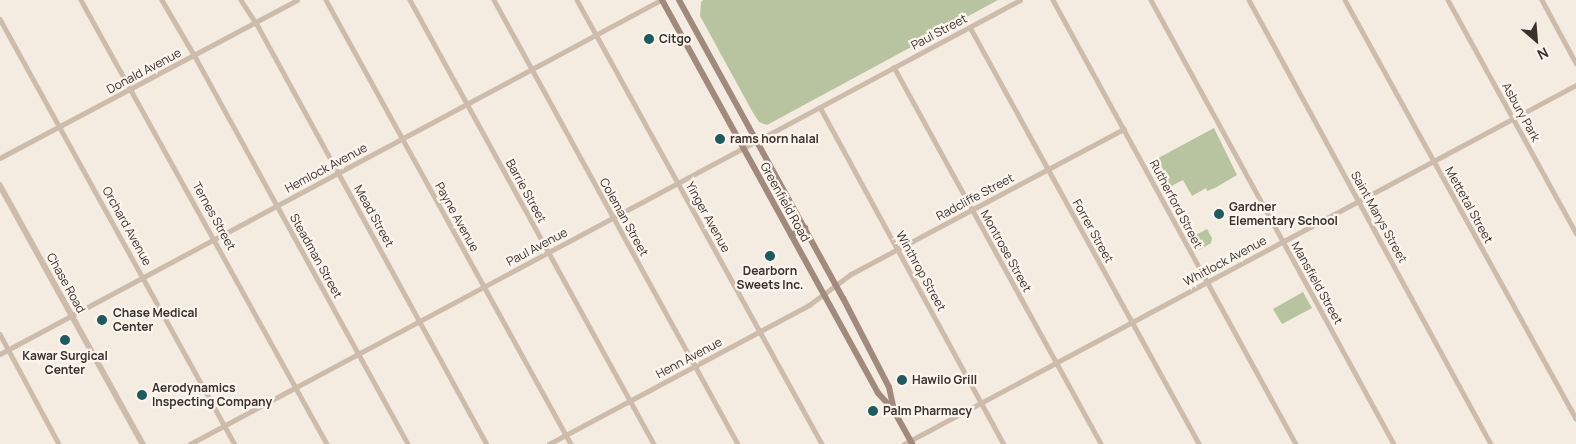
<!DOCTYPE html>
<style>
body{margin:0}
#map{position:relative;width:1576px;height:444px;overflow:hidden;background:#f4ebe1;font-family:Manrope,sans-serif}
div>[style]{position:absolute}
.green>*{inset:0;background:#b8c4a0}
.minor>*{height:4.5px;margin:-2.25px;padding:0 2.25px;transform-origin:2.25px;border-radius:2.25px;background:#cdbbac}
.tertiary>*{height:5.5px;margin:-2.75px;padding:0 2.75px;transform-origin:2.75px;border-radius:2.75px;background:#cdbbac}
.secondary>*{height:6px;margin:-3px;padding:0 3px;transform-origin:3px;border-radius:3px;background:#a18a7d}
.dots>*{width:14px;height:14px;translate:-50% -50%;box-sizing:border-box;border:2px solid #fbf5ee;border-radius:50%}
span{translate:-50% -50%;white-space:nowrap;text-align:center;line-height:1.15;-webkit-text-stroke:4.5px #fbf5ee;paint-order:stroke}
.street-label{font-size:12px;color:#3b302b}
.poi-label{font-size:12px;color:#3b302b;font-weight:700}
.left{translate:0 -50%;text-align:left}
.north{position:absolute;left:1511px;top:15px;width:50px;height:50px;-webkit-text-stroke:4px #fbf5ee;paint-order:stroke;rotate:153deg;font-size:14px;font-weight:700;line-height:20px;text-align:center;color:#3b302b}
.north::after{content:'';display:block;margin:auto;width:18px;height:22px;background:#3b302b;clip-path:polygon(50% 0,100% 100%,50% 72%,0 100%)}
</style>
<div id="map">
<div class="green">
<i style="clip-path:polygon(703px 0,998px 0,767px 125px,759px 122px,752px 111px,700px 16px,701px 2px)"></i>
<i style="clip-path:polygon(1214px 128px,1237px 175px,1215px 188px,1207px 191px,1206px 188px,1192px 196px,1183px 180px,1164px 190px,1149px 163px)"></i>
<i style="clip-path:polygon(1207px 229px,1212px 238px,1211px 243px,1199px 250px,1192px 237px)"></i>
<i style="clip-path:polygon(1303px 292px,1312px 308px,1282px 324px,1273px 309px)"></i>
</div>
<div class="minor">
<i style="left:81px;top:0;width:508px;rotate:61.01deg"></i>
<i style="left:162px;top:0;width:69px;rotate:59.7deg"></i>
<i style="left:197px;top:60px;width:438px;rotate:61.2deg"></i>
<i style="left:241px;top:0;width:33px;rotate:57deg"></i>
<i style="left:259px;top:28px;width:474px;rotate:61.3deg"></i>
<i style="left:326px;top:0;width:507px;rotate:61.11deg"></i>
<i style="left:410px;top:0;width:507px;rotate:61.21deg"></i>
<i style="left:494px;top:0;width:507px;rotate:61.21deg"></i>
<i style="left:577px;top:0;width:507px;rotate:61.11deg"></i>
<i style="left:1053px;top:0;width:506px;rotate:61.31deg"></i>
<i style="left:1151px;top:0;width:506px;rotate:61.31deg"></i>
<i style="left:1249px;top:0;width:506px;rotate:61.41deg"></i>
<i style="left:1345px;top:0;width:478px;rotate:61.1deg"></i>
<i style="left:1448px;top:0;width:266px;rotate:61.2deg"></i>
<i style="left:1542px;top:0;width:72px;rotate:61.6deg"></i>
<i style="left:0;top:19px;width:486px;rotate:61.1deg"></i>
<i style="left:970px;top:27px;width:476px;rotate:61.2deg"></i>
<i style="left:894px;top:67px;width:430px;rotate:61.2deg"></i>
<i style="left:820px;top:107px;width:384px;rotate:61.4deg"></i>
<i style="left:0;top:158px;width:336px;rotate:-28deg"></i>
<i style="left:0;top:334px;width:125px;rotate:61.8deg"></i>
<i style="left:0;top:354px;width:750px;rotate:-28.17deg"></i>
<i style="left:190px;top:444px;width:941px;rotate:-28.14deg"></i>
<i style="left:549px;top:444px;width:295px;rotate:-28.1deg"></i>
<i style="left:809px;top:305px;width:52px;rotate:-36.4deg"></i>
<i style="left:851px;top:274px;width:309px;rotate:-28deg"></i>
<i style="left:904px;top:444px;width:762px;rotate:-28.11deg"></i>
</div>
<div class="tertiary">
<i style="left:0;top:185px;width:296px;rotate:61.1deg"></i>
</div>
<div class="secondary">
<i style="left:662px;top:0;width:448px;rotate:61.2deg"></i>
<i style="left:878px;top:393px;width:24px;rotate:48deg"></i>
<i style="left:894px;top:411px;width:38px;rotate:61deg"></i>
<i style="left:679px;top:0;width:340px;rotate:61.2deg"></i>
<i style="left:843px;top:298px;width:100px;rotate:62.7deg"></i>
<i style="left:889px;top:387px;width:24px;rotate:78deg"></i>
<i style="left:791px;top:235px;width:16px;rotate:-27deg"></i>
</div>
<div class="dots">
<i style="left:649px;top:39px;background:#1f5a5e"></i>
<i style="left:720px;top:139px;background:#1f5a5e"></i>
<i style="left:1219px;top:214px;background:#1f5a5e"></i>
<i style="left:770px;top:256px;background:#1f5a5e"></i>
<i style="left:102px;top:320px;background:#1f5a5e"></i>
<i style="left:65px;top:340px;background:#1f5a5e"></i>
<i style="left:902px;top:380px;background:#1f5a5e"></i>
<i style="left:142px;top:395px;background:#1f5a5e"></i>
<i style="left:873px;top:411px;background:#1f5a5e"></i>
</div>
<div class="street-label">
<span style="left:939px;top:32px;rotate:-28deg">Paul Street</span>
<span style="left:144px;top:71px;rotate:-28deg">Donald Avenue</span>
<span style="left:1521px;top:112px;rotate:61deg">Asbury Park</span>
<span style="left:326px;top:168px;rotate:-28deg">Hemlock Avenue</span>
<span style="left:526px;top:191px;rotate:61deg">Barrie Street</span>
<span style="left:975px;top:197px;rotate:-28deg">Radcliffe Street</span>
<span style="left:785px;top:202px;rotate:61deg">Greenfield Road</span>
<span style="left:1176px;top:204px;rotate:62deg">Rutherford Street</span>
<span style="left:1469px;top:205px;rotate:61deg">Mettetal Street</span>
<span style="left:214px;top:216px;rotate:61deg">Ternes Street</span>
<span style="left:374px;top:216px;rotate:61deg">Mead Street</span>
<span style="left:457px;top:217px;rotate:61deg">Payne Avenue</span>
<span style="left:624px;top:217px;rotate:61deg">Coleman Street</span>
<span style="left:708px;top:217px;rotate:61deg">Yinger Avenue</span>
<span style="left:1379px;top:217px;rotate:61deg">Saint Marys Street</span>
<span style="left:127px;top:226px;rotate:61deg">Orchard Avenue</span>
<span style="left:1093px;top:231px;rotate:61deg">Forrer Street</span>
<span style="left:537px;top:247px;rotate:-28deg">Paul Avenue</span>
<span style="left:1006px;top:251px;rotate:61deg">Montrose Street</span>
<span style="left:316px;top:256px;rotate:61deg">Steadman Street</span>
<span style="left:1225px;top:261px;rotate:-28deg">Whitlock Avenue</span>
<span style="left:921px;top:271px;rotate:61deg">Winthrop Street</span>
<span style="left:66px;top:283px;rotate:61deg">Chase Road</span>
<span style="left:1317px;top:283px;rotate:61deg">Mansfield Street</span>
<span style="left:689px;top:358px;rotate:-28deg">Henn Avenue</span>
</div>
<div class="poi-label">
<span class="left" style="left:659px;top:39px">Citgo</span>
<span class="left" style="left:730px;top:139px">rams horn halal</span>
<span class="left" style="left:1229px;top:214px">Gardner<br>Elementary School</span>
<span style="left:770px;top:278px">Dearborn<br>Sweets Inc.</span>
<span class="left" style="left:113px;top:320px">Chase Medical<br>Center</span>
<span style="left:65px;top:363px">Kawar Surgical<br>Center</span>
<span class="left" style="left:912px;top:380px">Hawilo Grill</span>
<span class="left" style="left:152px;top:395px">Aerodynamics<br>Inspecting Company</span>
<span class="left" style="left:883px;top:411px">Palm Pharmacy</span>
</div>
<div class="north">N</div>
</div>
